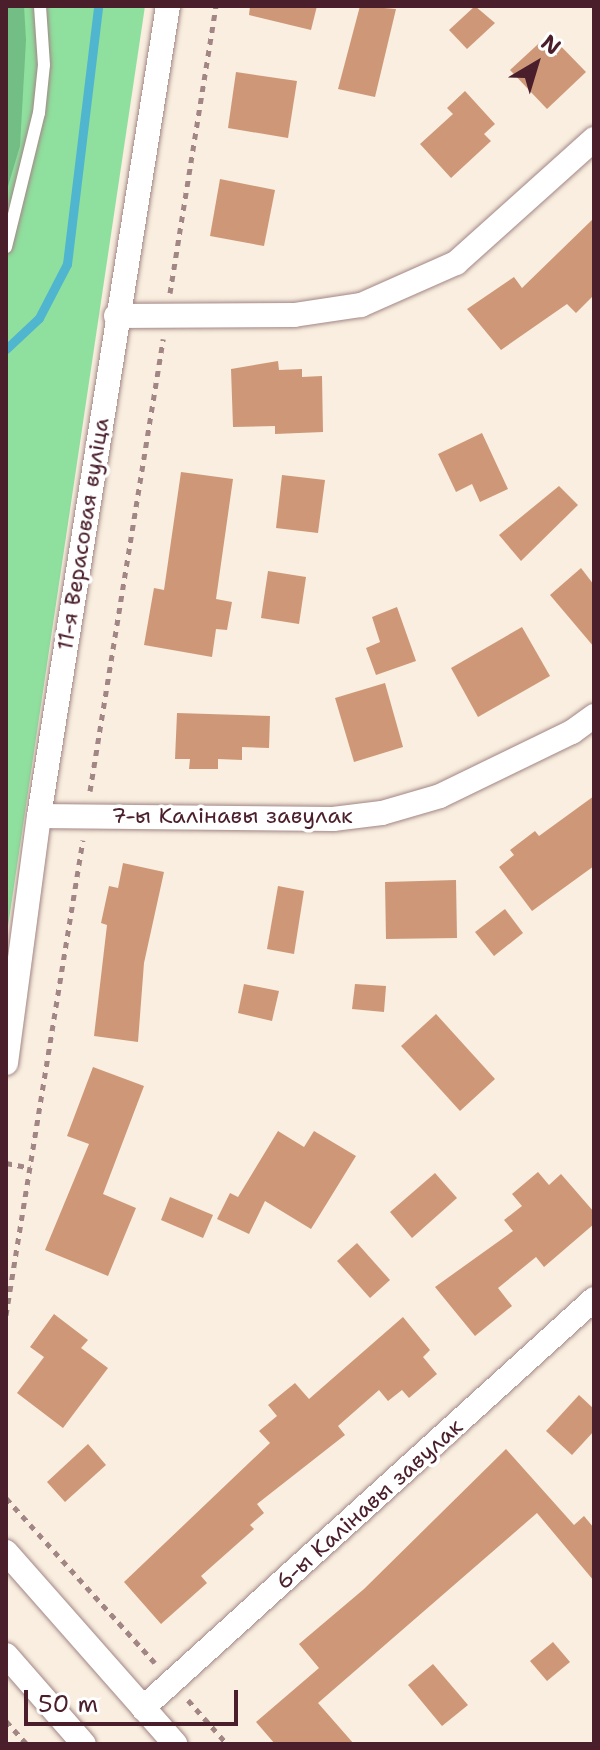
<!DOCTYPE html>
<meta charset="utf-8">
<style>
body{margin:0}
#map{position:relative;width:600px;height:1750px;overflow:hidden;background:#f9eedf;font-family:"Shantell Sans",sans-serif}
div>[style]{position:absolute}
.green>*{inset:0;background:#8fdf9e}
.forest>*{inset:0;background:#73be85}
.stream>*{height:9px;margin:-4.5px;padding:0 4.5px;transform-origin:4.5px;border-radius:4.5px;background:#50b5cf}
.building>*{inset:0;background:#ce9878}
.path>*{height:5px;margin-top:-2.5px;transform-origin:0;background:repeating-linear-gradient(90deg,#a28685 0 6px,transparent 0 12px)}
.roads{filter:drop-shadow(0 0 2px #a28685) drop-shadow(0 0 2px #a28685)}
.service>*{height:12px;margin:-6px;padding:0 6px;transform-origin:6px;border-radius:6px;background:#fff}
.minor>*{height:24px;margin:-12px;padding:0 12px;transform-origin:12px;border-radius:12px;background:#fff}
span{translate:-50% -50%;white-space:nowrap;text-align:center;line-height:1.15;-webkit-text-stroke:7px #fff;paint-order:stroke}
.street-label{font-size:22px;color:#4a1f2b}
.frame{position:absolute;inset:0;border:8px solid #4a1f2b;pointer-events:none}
.north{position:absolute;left:496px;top:24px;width:80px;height:80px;-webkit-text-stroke:6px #fff;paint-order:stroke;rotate:38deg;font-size:22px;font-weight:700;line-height:32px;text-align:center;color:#4a1f2b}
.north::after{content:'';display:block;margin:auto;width:28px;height:36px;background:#4a1f2b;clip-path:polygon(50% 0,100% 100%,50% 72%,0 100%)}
.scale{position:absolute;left:24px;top:1690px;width:214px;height:36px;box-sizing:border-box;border:4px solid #4a1f2b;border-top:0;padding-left:10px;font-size:24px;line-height:28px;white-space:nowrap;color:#4a1f2b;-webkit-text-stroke:6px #fff;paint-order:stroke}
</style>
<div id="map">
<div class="green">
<i style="clip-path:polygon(6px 6px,145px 6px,6px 940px)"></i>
</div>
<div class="forest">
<i style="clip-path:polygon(6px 6px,24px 6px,26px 40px,20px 146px,6px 193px)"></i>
</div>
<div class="stream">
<i style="left:6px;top:349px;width:45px;rotate:-43.2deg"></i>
<i style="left:39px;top:318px;width:61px;rotate:-62.6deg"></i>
<i style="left:67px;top:264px;width:260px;rotate:-83.1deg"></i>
</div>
<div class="building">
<i style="clip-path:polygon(250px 6px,317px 6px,311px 30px,249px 15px)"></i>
<i style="clip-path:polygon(360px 6px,396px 9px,375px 97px,338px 89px)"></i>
<i style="clip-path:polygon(475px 6px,495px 23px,467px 49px,449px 30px)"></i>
<i style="clip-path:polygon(549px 34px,586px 72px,547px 109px,510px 70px)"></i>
<i style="clip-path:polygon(236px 72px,297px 81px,288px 138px,228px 128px)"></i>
<i style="clip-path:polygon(465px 91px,495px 124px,484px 134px,491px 141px,451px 178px,420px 144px,453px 114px,447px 108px)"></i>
<i style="clip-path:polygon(220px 179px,275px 190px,264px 246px,210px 236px)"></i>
<i style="clip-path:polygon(594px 218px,594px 295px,576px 313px,567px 304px,501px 350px,467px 309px,514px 277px,522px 288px)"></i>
<i style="clip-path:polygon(278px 361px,279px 370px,302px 369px,302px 377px,322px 376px,323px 432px,275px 434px,275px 426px,233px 427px,231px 369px)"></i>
<i style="clip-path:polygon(482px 433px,508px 489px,480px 502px,472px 484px,456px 492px,438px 454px)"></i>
<i style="clip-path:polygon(181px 472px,233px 479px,216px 599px,232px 602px,227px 630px,216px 629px,212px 657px,144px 645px,154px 588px,164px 590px)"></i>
<i style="clip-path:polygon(282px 475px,325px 480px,318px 533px,276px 528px)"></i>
<i style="clip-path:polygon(559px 486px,578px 505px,521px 561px,499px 535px)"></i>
<i style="clip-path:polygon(581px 568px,594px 585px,594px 647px,550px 595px)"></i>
<i style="clip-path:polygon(268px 571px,306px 577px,299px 624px,261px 618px)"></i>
<i style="clip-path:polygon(397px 607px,416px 661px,376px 675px,366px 648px,380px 642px,372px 617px)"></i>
<i style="clip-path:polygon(522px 627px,550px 676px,478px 717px,451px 668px)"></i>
<i style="clip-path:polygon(385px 683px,403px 747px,354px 762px,335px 698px)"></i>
<i style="clip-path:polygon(177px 713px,270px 716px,269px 748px,242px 747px,242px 760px,218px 759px,218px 769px,189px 769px,190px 759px,175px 759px)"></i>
<i style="clip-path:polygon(594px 796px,594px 866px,532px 911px,499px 867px,514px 855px,510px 850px,535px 831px,539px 836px)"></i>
<i style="clip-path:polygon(123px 863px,164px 872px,144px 963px,138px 1042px,94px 1036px,107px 925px,101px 923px,109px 886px,118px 888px)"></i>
<i style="clip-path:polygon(456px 880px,457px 938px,386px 939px,385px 882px)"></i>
<i style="clip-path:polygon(278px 886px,304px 891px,294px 954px,267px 949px)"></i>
<i style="clip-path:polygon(505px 909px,523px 933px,494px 956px,475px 932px)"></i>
<i style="clip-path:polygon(244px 984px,279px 991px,272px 1021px,238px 1013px)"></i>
<i style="clip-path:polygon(355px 984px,386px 986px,384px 1012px,352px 1009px)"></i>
<i style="clip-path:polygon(436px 1014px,495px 1079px,460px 1111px,401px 1046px)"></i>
<i style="clip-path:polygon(93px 1067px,144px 1086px,103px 1194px,136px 1208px,108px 1276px,45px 1250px,89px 1144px,67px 1136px)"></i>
<i style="clip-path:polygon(278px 1131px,304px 1147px,314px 1131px,356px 1156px,311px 1229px,265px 1201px,249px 1234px,217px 1219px,230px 1193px,238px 1197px)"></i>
<i style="clip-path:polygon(538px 1172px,549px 1185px,561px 1174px,594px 1212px,594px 1224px,544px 1267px,536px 1257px,498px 1288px,512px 1306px,475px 1336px,435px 1287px,513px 1231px,504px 1220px,522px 1206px,512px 1194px)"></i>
<i style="clip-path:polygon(435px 1173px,457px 1198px,412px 1238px,390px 1212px)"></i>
<i style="clip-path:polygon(170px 1197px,213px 1215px,203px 1238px,161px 1220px)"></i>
<i style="clip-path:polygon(357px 1243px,390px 1280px,370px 1298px,337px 1261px)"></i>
<i style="clip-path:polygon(54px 1314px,88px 1340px,81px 1348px,108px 1368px,63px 1428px,17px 1393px,44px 1357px,30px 1347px)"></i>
<i style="clip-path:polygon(403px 1317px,430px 1350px,423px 1357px,437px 1374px,409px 1398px,402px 1390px,388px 1401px,379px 1390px,338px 1426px,345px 1435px,257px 1504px,264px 1513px,250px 1525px,254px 1529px,201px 1576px,207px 1583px,161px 1624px,124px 1582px,270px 1443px,259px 1431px,277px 1416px,268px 1405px,295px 1383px,309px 1399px)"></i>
<i style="clip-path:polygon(579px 1395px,594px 1409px,594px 1431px,572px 1455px,546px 1431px)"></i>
<i style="clip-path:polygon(88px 1444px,106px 1465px,65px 1502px,47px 1482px)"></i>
<i style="clip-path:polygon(506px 1449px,574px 1525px,584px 1516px,594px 1528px,594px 1581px,537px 1513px,318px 1703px,354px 1744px,275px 1744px,256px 1722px,319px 1668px,299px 1644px,364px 1589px)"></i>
<i style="clip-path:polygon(553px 1642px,570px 1662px,547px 1681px,530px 1661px)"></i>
<i style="clip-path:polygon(433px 1664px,468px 1705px,442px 1726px,408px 1685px)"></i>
</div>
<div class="path">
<i style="left:170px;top:293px;width:291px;rotate:-80.9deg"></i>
<i style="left:90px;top:791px;width:458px;rotate:-80.8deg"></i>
<i style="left:6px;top:1163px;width:25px;rotate:11deg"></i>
<i style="left:6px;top:1315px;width:481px;rotate:-80.8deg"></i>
<i style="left:6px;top:1498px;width:222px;rotate:47.9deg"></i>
<i style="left:188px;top:1700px;width:59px;rotate:48.4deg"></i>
<i style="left:6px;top:1721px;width:31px;rotate:48deg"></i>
</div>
<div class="roads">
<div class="service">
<i style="left:6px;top:247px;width:138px;rotate:-76.2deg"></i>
<i style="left:39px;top:113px;width:48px;rotate:-84.1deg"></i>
<i style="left:44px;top:65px;width:59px;rotate:-93.9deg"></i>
</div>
<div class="minor">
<i style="left:116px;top:316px;width:178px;rotate:-0.3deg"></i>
<i style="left:294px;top:315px;width:68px;rotate:-8.5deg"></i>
<i style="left:361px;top:305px;width:104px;rotate:-23.9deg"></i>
<i style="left:456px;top:263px;width:186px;rotate:-41.9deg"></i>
<i style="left:39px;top:816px;width:294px;rotate:0.6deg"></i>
<i style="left:333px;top:819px;width:49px;rotate:-7deg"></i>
<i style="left:382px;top:813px;width:60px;rotate:-16.3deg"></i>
<i style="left:440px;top:796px;width:147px;rotate:-25.9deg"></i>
<i style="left:572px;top:732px;width:27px;rotate:-36deg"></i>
<i style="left:6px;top:1063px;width:249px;rotate:-82.4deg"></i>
<i style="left:39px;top:816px;width:820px;rotate:-80.95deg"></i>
<i style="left:6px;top:1552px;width:256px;rotate:48.6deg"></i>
<i style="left:6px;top:1655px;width:118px;rotate:48.8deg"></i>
<i style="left:143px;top:1708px;width:609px;rotate:-42.2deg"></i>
</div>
</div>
<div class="street-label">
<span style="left:83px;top:534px;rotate:-81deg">11-я Верасовая вуліца</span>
<span style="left:232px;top:816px">7-ы Калінавы завулак</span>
<span style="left:369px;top:1504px;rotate:-42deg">6-ы Калінавы завулак</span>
</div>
<div class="frame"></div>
<div class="north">N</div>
<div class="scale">50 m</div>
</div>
